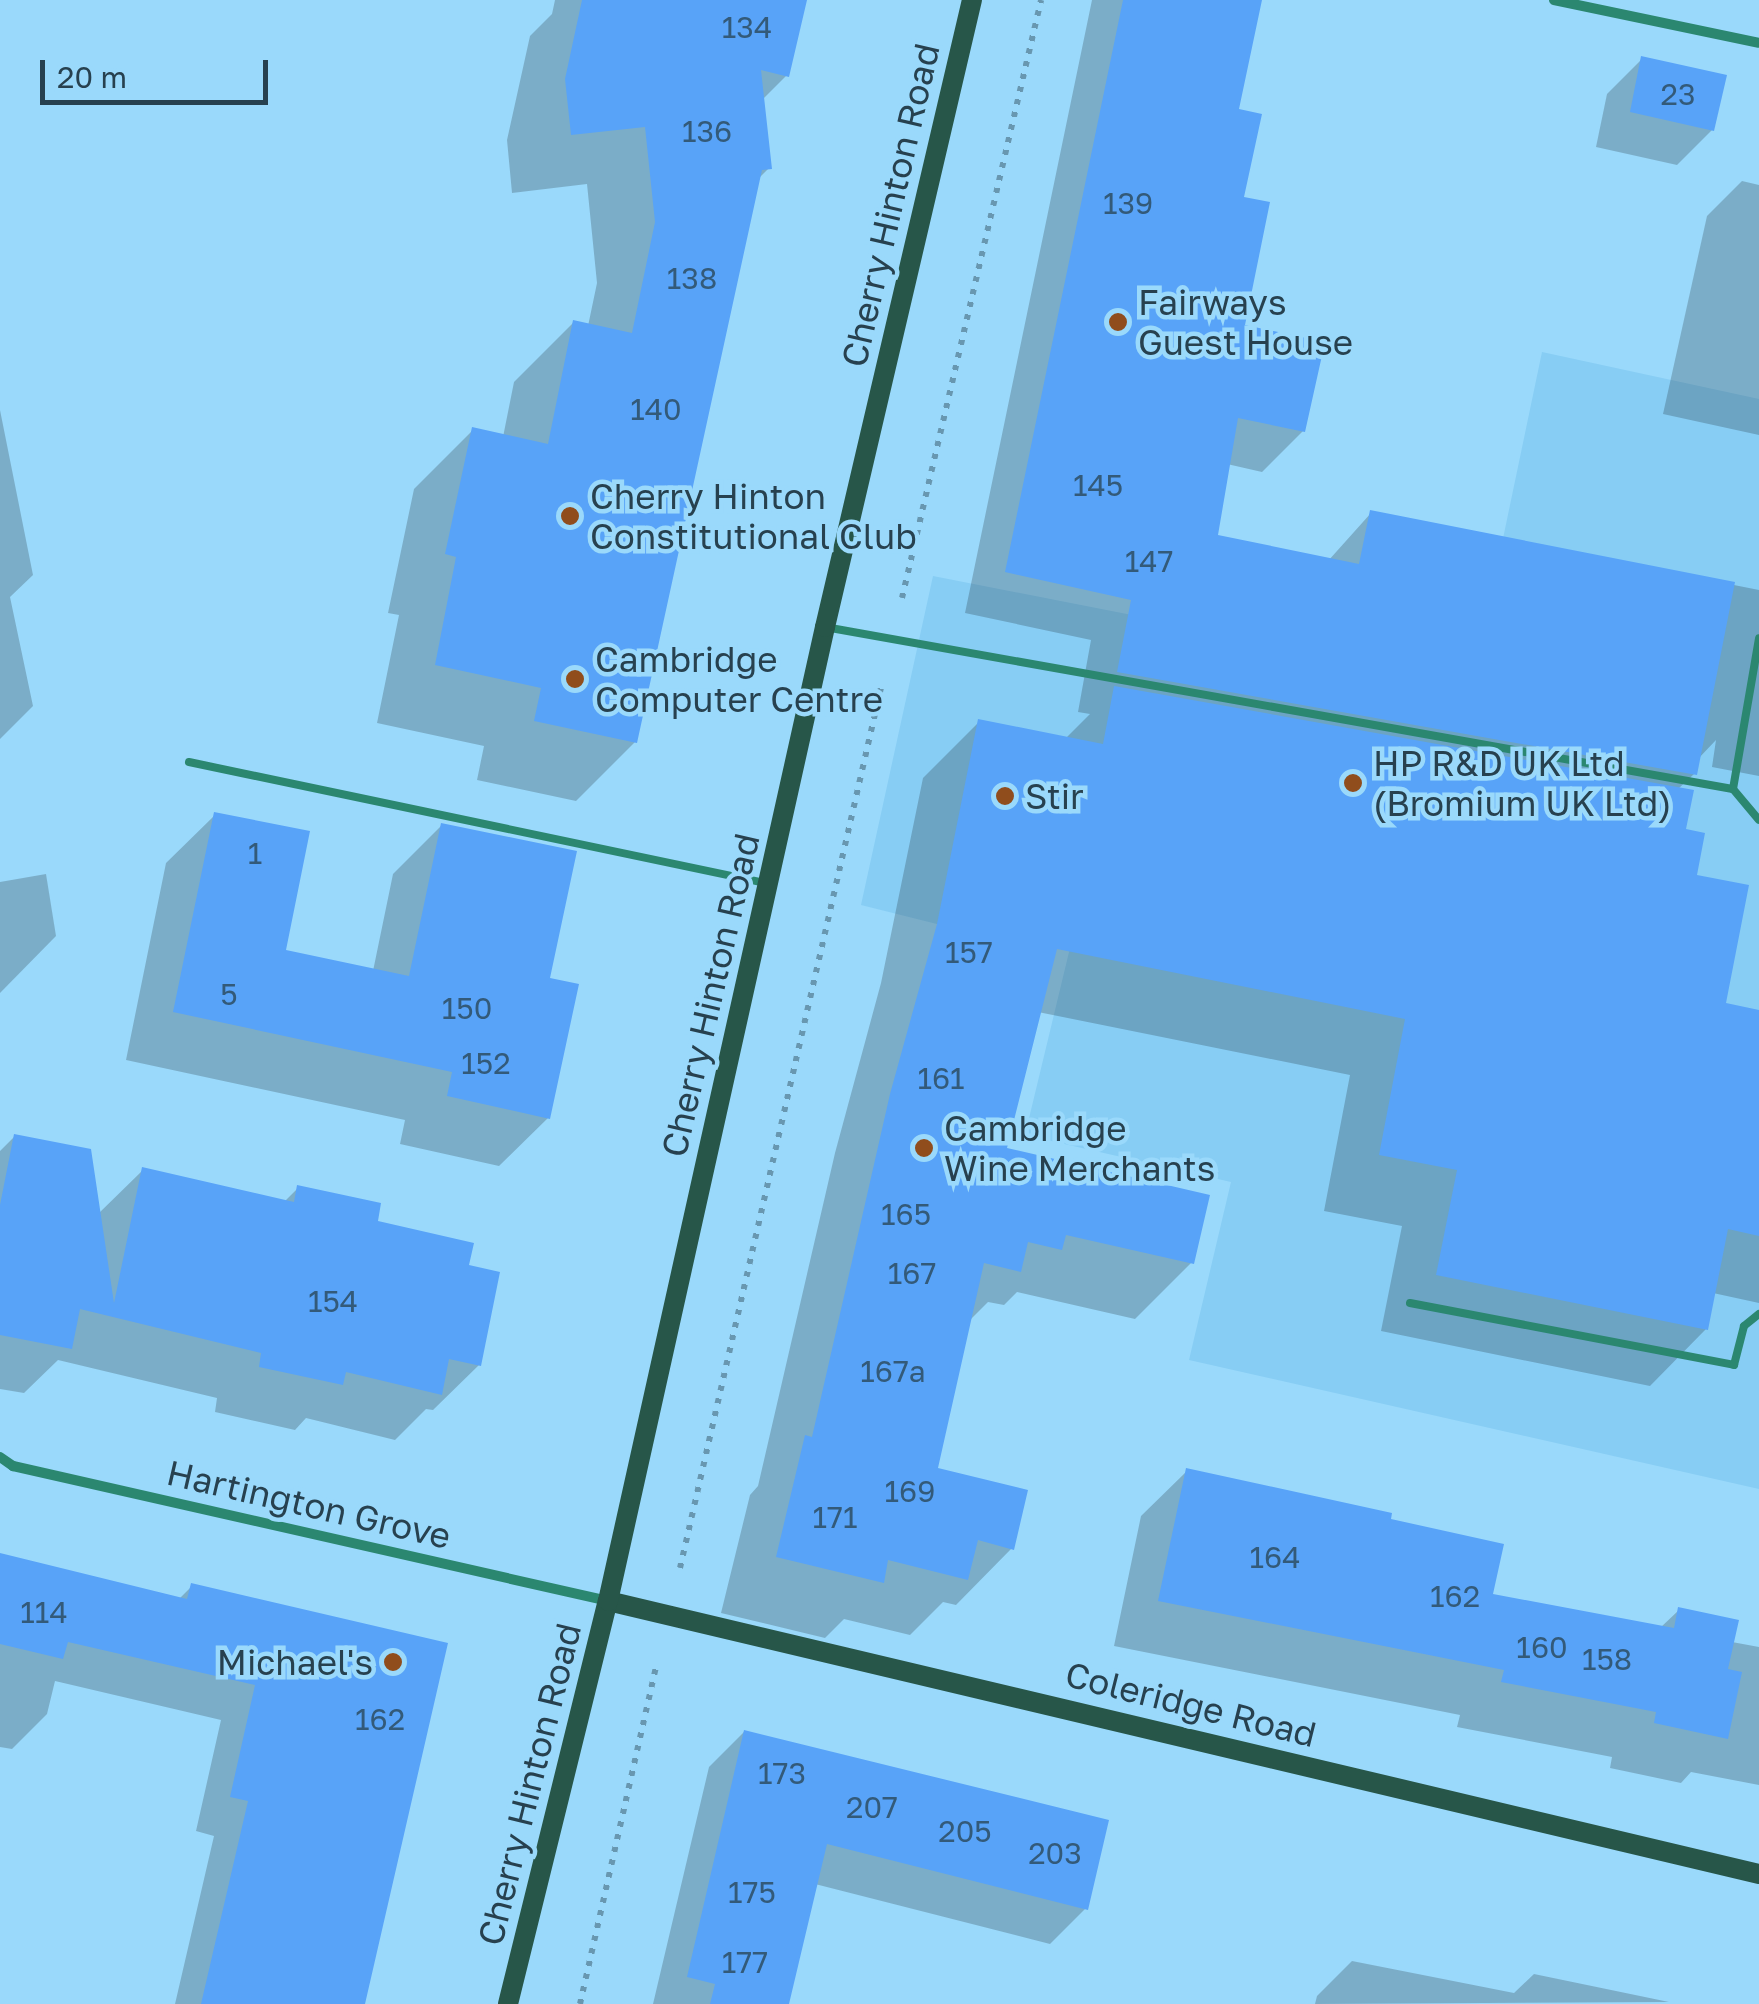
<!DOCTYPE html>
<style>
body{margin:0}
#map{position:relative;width:1759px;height:2004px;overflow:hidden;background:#9ad9fb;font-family:"Golos Text",sans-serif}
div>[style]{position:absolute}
.built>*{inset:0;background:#87cdf4}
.shadow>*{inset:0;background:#0003}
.building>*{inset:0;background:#58a3f8}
.path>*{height:6px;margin-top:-3px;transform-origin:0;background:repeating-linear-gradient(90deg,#6897b0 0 5px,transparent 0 13px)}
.lane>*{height:8px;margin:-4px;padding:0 4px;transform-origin:4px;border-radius:4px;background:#2b8770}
.street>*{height:10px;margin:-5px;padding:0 5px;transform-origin:5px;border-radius:5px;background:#2b8770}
.secondary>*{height:20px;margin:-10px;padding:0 10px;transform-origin:10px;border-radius:10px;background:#275649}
.dots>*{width:28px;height:28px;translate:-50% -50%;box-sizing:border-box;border:5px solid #9ad9fb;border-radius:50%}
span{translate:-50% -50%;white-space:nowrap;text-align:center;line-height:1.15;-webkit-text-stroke:9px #9ad9fb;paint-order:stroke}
.number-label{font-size:30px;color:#335a79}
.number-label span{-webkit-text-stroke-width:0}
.street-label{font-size:35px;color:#27414f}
.poi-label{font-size:35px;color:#27414f}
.left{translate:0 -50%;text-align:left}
.right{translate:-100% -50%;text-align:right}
.scale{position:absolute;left:40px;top:60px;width:228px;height:45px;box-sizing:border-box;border:5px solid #27414f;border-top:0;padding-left:12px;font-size:30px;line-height:35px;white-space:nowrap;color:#27414f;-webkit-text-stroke:8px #9ad9fb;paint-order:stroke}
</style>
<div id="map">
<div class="built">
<i style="clip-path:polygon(1542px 352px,1759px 399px,1759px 1489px,1189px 1360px,1231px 1182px,1025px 1135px,1070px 948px,937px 924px,861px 905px,933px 576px,1473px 682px)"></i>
</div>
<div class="shadow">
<i style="clip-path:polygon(555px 0,805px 0,787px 75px,762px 100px,769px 168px,757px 180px,635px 742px,576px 801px,477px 780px,484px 746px,377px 723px,399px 615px,388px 613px,414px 489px,473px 430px,503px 437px,514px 382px,573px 323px,588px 326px,597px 283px,587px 184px,512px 193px,507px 140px,530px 36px,552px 14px)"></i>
<i style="clip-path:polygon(1092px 0,1254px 0,1236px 111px,1242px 327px,1303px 431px,1262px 472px,1227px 464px,1215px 537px,1328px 561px,1371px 513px,1759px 590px,1759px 776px,1712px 767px,1716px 740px,1697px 760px,1694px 774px,1678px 789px,1683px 831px,1723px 1005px,1759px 1012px,1759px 1303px,1713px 1293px,1706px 1329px,1650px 1386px,1381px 1331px,1402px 1226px,1324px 1211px,1350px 1075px,1038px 1012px,1004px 1150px,1191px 1263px,1135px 1319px,1017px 1292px,1004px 1305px,988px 1302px,969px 1321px,935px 1470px,1012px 1548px,956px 1605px,943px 1602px,910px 1635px,844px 1619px,825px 1638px,721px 1613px,750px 1495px,758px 1486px,835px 1153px,881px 983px,923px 778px,979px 722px,1065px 739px,1090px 714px,1078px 712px,1091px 640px,965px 613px)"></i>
<i style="clip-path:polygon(1642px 59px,1712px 130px,1677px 165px,1596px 147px,1607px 94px)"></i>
<i style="clip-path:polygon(1742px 181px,1759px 185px,1759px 435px,1663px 414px,1707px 216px)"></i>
<i style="clip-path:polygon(0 410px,33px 575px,10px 597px,33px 706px,0 739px)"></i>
<i style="clip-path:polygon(215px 815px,283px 952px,373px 971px,393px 874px,442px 825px,547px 979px,548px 1118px,499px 1166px,400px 1144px,405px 1120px,126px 1060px,166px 863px)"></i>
<i style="clip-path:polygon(46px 874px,56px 936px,0 993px,0 882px)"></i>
<i style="clip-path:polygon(15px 1136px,98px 1214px,143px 1170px,284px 1202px,298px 1188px,466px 1267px,479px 1365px,433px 1410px,426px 1409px,395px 1440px,306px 1418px,295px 1430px,215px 1412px,217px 1398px,58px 1360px,24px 1393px,0 1389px,0 1151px)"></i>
<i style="clip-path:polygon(1187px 1471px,1388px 1521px,1490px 1596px,1660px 1628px,1679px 1610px,1732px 1642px,1759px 1647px,1759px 1785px,1691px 1772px,1681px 1783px,1610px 1768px,1612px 1757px,1457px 1727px,1460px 1715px,1114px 1646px,1141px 1516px)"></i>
<i style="clip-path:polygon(0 1555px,178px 1600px,192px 1586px,445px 1644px,361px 2004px,175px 2004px,214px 1836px,196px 1831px,221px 1720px,55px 1681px,47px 1714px,12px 1749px,0 1747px)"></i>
<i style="clip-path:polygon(744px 1732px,1085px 1909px,1050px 1944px,815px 1884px,787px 2004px,653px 2004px,709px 1767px)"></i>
<i style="clip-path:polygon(1352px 1961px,1514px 1993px,1534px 1974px,1669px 2002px,1315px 2004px,1317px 1996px)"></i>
</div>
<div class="building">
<i style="clip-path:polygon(582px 0,807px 0,789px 77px,761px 70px,772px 169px,762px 170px,637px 743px,534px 721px,541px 688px,435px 665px,456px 557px,445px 554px,472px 427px,548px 444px,573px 320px,632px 333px,655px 222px,645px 127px,571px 135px,565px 79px)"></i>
<i style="clip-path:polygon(1123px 0,1262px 0,1239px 109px,1262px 114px,1244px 197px,1270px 202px,1245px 325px,1325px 342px,1305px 432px,1238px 418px,1218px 535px,1359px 564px,1370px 510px,1735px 582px,1697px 775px,1117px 672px,1131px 600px,1005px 572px)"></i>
<i style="clip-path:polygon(1641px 56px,1727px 75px,1714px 131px,1630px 112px)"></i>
<i style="clip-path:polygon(1114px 686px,1694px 790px,1686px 829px,1705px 833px,1697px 875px,1749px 885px,1726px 1003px,1759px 1010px,1759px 1236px,1728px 1229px,1708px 1330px,1436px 1275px,1457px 1170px,1379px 1155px,1405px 1019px,1057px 949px,1007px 1148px,1210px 1195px,1194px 1264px,1066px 1235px,1062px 1250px,1028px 1242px,1021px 1272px,984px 1263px,938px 1468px,1028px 1490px,1014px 1550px,978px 1540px,968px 1580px,888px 1560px,884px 1583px,776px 1557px,805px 1435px,812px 1437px,890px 1094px,937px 924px,978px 719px,1103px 744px)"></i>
<i style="clip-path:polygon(214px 812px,310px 831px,286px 950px,409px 976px,441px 823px,577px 851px,550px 978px,579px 984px,550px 1119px,447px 1096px,452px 1072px,173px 1012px)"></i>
<i style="clip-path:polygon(14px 1134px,91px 1149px,114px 1303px,142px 1167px,294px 1202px,297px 1185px,381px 1203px,378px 1221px,474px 1243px,469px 1265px,500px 1272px,481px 1366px,449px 1359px,442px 1395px,346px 1372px,343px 1385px,259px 1367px,261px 1353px,80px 1309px,72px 1349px,0 1335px,0 1205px)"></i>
<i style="clip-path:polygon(1186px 1468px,1392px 1513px,1391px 1519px,1504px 1544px,1493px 1594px,1674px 1628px,1678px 1607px,1739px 1620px,1728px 1669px,1742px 1672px,1728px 1739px,1654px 1723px,1656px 1712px,1501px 1682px,1504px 1670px,1158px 1601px)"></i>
<i style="clip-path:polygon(0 1553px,187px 1599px,191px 1583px,448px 1643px,365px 2004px,201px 2004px,248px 1801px,230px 1797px,255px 1685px,68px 1642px,63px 1659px,0 1644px)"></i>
<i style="clip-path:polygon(744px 1730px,1109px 1820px,1088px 1910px,827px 1844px,789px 2004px,710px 2004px,715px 1984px,687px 1977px)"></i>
</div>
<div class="path">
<i style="left:902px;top:598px;width:614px;rotate:-76.91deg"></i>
<i style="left:680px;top:1568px;width:908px;rotate:-77.14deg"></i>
<i style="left:580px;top:2004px;width:350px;rotate:-77.3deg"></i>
</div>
<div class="lane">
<i style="left:825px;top:627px;width:922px;rotate:10.12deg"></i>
<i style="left:1733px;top:789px;width:153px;rotate:-80.2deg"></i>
<i style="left:189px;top:762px;width:589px;rotate:11.86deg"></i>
<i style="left:1733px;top:789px;width:40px;rotate:50deg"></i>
<i style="left:1410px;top:1303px;width:330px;rotate:10.8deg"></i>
<i style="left:1734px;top:1365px;width:40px;rotate:-75.6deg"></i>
<i style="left:1744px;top:1326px;width:19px;rotate:-39deg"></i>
</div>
<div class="street">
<i style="left:1554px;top:0;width:209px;rotate:11.8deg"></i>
<i style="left:0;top:1457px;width:16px;rotate:35deg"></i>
<i style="left:13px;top:1466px;width:610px;rotate:12.78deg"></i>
</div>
<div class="secondary">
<i style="left:608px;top:1601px;width:1183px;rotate:13.34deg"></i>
<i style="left:508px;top:2004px;width:415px;rotate:-76.1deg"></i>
<i style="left:608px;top:1601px;width:998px;rotate:-77.44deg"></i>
<i style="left:825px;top:627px;width:644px;rotate:-76.81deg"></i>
</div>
<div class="dots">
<i style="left:1118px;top:322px;background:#904d1c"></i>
<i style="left:570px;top:516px;background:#904d1c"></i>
<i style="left:575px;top:679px;background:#904d1c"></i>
<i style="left:1353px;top:783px;background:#904d1c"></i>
<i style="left:1005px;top:796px;background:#904d1c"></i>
<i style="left:924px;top:1148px;background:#904d1c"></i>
<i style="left:393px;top:1662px;background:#904d1c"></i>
</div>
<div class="number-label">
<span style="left:747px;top:27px">134</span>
<span style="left:1678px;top:94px">23</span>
<span style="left:707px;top:131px">136</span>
<span style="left:1128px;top:203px">139</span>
<span style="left:692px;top:278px">138</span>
<span style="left:656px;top:409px">140</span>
<span style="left:1098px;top:485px">145</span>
<span style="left:1149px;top:561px">147</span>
<span style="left:255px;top:853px">1</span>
<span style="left:969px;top:952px">157</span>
<span style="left:229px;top:994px">5</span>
<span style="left:467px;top:1008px">150</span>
<span style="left:486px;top:1063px">152</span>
<span style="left:941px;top:1078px">161</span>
<span style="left:906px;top:1214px">165</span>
<span style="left:912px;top:1273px">167</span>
<span style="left:333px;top:1301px">154</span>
<span style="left:893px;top:1371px">167a</span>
<span style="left:910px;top:1491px">169</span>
<span style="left:835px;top:1517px">171</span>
<span style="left:1275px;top:1557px">164</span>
<span style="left:1455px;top:1596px">162</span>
<span style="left:44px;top:1612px">114</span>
<span style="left:1542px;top:1647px">160</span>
<span style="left:1607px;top:1659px">158</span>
<span style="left:380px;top:1719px">162</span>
<span style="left:782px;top:1773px">173</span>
<span style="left:872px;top:1807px">207</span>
<span style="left:965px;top:1831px">205</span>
<span style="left:1055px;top:1853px">203</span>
<span style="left:752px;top:1892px">175</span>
<span style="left:745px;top:1962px">177</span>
</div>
<div class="street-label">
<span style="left:890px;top:205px;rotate:-77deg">Cherry Hinton Road</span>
<span style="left:710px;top:995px;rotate:-77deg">Cherry Hinton Road</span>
<span style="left:309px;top:1504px;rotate:13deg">Hartington Grove</span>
<span style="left:1191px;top:1704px;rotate:14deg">Coleridge Road</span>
<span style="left:529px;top:1784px;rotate:-76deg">Cherry Hinton Road</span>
</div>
<div class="poi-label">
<span class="left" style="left:1138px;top:322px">Fairways<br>Guest House</span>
<span class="left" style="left:590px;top:516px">Cherry Hinton<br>Constitutional Club</span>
<span class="left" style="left:595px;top:679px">Cambridge<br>Computer Centre</span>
<span class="left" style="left:1373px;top:783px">HP R&amp;D UK Ltd<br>(Bromium UK Ltd)</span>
<span class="left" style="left:1025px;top:796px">Stir</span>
<span class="left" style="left:944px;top:1148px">Cambridge<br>Wine Merchants</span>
<span class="right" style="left:373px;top:1662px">Michael's</span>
</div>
<div class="scale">20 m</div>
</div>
